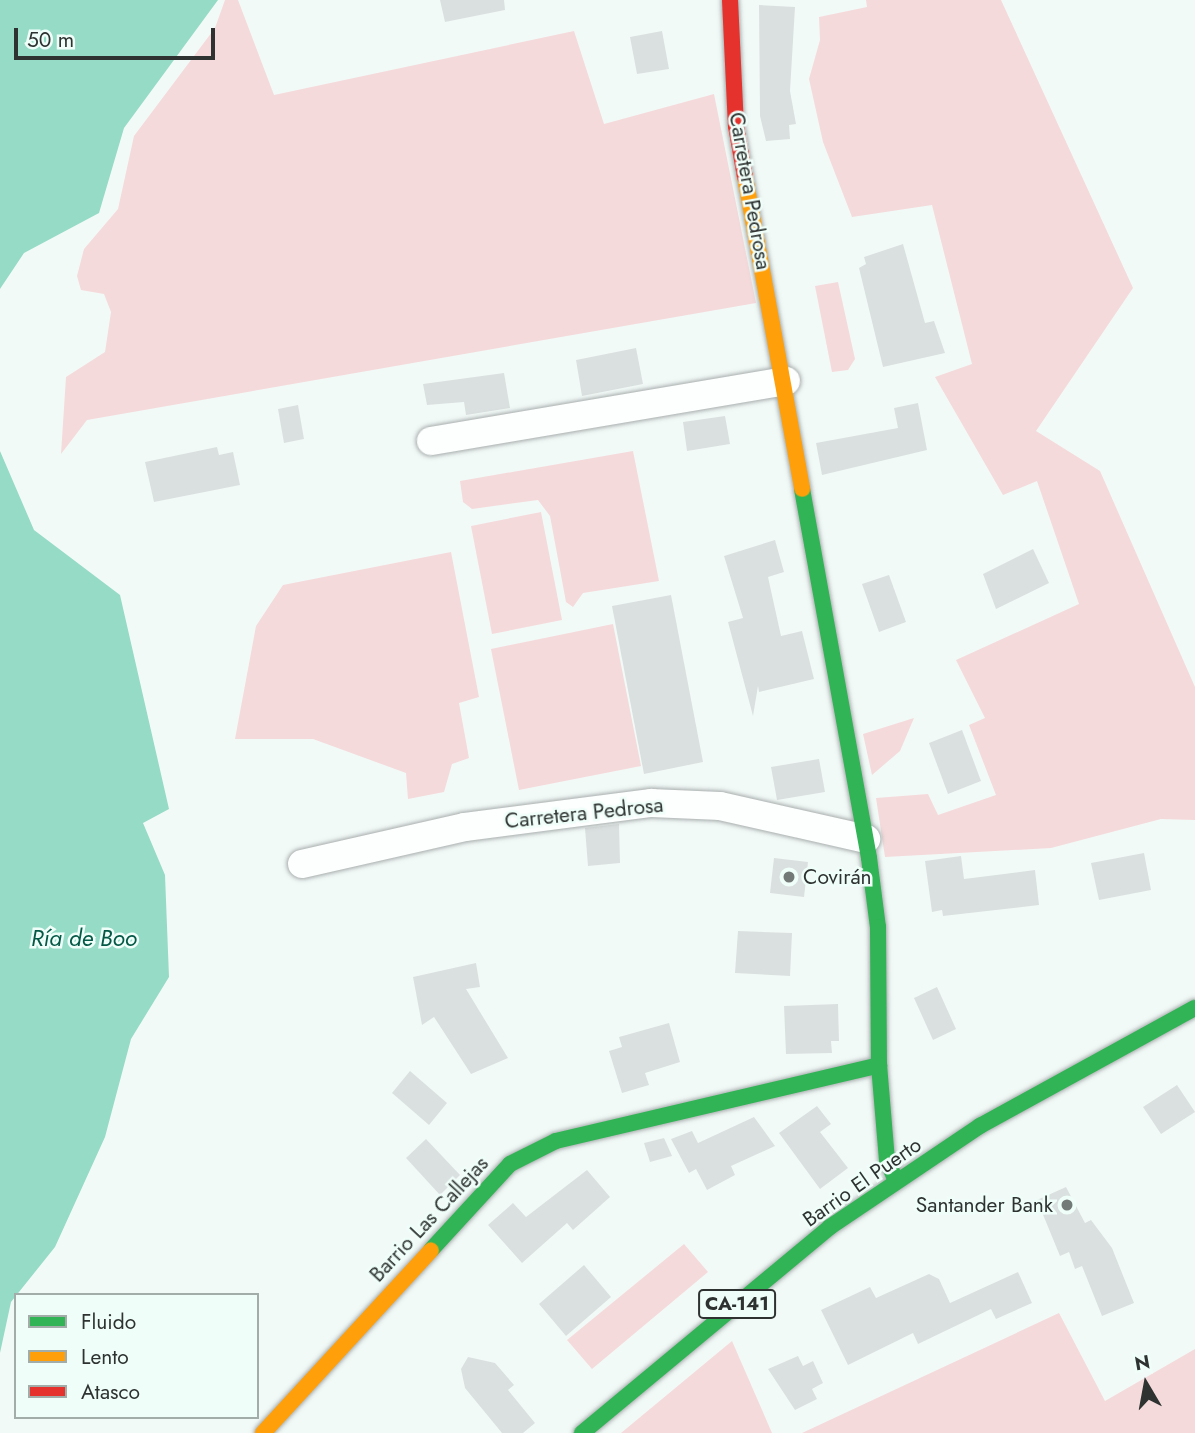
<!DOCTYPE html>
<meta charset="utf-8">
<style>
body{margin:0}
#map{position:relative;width:1195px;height:1433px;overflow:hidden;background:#f2faf8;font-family:Jost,sans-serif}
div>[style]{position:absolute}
.green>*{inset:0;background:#f5dadb}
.water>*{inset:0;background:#95dbc6}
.building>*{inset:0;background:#dae0df}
.roads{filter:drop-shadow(0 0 2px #a8aead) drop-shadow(0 0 2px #a8aead)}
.street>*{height:28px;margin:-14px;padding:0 14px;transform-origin:14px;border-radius:14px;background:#fdfefe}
.fast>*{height:16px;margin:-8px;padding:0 8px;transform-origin:8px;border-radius:8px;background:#30b455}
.slow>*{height:16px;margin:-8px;padding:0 8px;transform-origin:8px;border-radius:8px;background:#ff9f0a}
.jam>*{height:16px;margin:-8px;padding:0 8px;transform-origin:8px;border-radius:8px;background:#e5322d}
.dots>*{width:19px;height:19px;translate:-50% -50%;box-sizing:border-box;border:4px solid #effef9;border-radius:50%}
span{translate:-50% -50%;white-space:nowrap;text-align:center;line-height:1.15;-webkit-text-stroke:5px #effef9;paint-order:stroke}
.shield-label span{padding:2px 5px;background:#effef9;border:2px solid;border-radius:5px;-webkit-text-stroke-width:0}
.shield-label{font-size:19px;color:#2e3331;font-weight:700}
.street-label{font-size:21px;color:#2e3331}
.poi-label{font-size:21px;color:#2e3331}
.left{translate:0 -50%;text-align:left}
.right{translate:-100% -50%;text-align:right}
.water-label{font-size:23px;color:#045946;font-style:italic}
.legend{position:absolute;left:14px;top:1293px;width:245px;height:126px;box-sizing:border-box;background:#effef9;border:2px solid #a2ada9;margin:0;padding:9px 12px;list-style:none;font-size:21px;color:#2e3331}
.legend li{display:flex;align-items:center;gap:14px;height:35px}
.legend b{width:35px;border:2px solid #a2ada9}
.north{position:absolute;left:1111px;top:1349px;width:70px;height:70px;-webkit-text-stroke:5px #effef9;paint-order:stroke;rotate:350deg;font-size:19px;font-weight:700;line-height:28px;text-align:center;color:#2e3331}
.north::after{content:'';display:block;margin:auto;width:24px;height:32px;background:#2e3331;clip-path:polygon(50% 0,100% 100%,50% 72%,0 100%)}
.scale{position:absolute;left:14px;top:28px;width:201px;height:32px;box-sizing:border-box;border:4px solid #2e3331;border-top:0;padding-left:9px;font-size:21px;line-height:24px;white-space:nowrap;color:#2e3331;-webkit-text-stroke:5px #effef9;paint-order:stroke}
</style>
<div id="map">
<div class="green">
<i style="clip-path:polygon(225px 0,238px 0,274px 95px,574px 31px,604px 124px,714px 94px,756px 303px,87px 420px,61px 454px,66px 377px,105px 352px,111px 312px,104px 294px,81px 290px,77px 276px,84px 249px,118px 209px,134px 136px,215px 28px)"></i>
<i style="clip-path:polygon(866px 0,1001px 0,1133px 288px,1036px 431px,1100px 471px,1195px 687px,1195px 820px,1161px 819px,1051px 848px,885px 857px,876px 798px,928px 794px,938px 815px,996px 795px,969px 725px,985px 718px,956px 660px,1079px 604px,1037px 481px,1003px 495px,935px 377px,972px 364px,932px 205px,852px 217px,823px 142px,809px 79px,820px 40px,819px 17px,867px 7px)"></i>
<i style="clip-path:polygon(838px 282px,855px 359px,848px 370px,832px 372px,815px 286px)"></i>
<i style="clip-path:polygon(633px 451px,659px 581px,583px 593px,573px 607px,566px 602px,550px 516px,538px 500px,472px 509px,463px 502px,460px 481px)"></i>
<i style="clip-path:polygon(541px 512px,562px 620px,492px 634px,471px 526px)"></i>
<i style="clip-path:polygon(451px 552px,479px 697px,459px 703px,469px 758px,452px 764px,444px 792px,408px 799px,406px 773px,313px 739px,235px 739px,256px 626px,283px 585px)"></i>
<i style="clip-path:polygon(613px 624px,641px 766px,519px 790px,491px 649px)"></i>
<i style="clip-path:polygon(914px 718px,900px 751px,872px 775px,863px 734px)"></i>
<i style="clip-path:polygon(684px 1244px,708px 1272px,592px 1369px,567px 1340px)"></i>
<i style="clip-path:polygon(1059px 1313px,1105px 1401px,1195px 1349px,1195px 1433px,802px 1433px)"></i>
<i style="clip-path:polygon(732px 1341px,772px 1433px,621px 1433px)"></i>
</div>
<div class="water">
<i style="clip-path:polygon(0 0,218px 0,124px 128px,99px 213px,24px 253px,0 289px)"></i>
<i style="clip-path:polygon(0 451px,34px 530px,120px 595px,169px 809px,143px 823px,165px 875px,169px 977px,131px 1039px,105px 1137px,55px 1247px,11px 1302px,0 1353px)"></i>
</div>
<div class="building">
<i style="clip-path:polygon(440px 0,504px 0,505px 10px,445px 22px)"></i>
<i style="clip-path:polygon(759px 5px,795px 7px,790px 91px,796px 124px,789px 125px,790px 139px,766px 141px,760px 116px)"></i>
<i style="clip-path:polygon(662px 31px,669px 69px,637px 74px,630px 37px)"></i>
<i style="clip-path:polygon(903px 244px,925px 323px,934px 321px,945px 353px,883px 367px,859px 268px,866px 264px,864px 257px)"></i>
<i style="clip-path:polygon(636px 348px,643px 384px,582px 396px,576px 360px)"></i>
<i style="clip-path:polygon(504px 373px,510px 408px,466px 415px,464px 402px,427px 405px,423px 384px)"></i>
<i style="clip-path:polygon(918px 403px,927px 450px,822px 475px,816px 443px,898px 428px,894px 408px)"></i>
<i style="clip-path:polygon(298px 405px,304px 439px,284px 443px,278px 409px)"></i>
<i style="clip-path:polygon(725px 416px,730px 444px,687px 451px,683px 422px)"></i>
<i style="clip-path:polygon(217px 447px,219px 455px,233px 452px,240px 485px,154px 502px,145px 462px)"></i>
<i style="clip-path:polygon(775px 540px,784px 572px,768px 577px,781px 636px,802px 631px,814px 679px,759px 692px,758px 686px,753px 716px,728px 622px,743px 618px,724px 556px)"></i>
<i style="clip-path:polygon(1033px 549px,1049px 583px,996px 609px,983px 574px)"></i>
<i style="clip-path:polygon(889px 575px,906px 622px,879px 632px,862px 584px)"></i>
<i style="clip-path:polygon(671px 595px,703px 762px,644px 774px,612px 606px)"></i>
<i style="clip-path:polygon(962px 730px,981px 781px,948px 794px,929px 743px)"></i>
<i style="clip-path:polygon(819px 759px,825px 792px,777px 800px,771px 767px)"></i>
<i style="clip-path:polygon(619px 824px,620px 863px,588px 866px,585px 828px)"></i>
<i style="clip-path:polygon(1144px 853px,1151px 890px,1099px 900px,1091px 863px)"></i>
<i style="clip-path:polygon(961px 856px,964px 879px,1035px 870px,1039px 905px,943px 916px,942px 910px,932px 912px,925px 861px)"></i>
<i style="clip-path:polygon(774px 858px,808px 862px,804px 897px,770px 893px)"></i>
<i style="clip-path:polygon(738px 931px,792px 933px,790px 976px,735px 973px)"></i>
<i style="clip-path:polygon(476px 963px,480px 987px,466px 989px,508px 1058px,471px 1074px,434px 1017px,422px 1025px,413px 977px)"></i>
<i style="clip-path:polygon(937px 987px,956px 1029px,933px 1040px,914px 998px)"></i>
<i style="clip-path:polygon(838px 1004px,839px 1041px,831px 1041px,832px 1053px,786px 1054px,784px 1006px)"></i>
<i style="clip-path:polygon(669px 1023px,680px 1062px,645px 1073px,649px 1085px,622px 1093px,609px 1051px,622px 1047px,619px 1037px)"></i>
<i style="clip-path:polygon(410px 1071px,447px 1103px,429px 1125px,392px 1093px)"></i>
<i style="clip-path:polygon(1177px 1085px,1195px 1112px,1161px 1134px,1143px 1107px)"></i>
<i style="clip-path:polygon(817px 1106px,831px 1124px,820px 1132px,848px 1168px,820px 1189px,779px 1133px)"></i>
<i style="clip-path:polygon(754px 1117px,775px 1146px,731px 1166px,735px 1175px,707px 1190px,696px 1169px,689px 1173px,671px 1139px,692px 1131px,698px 1143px)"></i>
<i style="clip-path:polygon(664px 1138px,672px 1156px,650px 1162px,644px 1143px)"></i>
<i style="clip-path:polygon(426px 1139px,460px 1175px,440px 1195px,406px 1158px)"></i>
<i style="clip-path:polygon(587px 1170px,610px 1197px,573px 1230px,567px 1223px,522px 1263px,488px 1225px,513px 1203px,526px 1217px)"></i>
<i style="clip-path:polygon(1066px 1187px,1085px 1223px,1091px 1220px,1112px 1248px,1134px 1303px,1102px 1316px,1082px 1266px,1075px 1269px,1069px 1252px,1060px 1256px,1037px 1200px)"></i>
<i style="clip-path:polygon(584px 1265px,611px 1297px,566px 1336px,539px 1304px)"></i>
<i style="clip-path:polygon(1018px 1272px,1032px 1303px,996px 1319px,991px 1309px,918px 1344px,913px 1333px,848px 1365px,821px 1310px,870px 1287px,876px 1298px,929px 1274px,939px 1279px,950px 1303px)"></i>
<i style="clip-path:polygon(798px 1356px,803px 1366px,813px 1361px,823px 1383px,812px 1389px,817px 1399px,795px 1410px,768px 1369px)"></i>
<i style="clip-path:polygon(468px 1357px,495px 1363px,514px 1385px,508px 1390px,535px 1423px,523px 1433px,502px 1433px,465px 1388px,461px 1369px)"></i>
</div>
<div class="roads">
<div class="street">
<i style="left:431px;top:441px;width:360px;rotate:-9.6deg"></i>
<i style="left:302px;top:864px;width:167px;rotate:-12.8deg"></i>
<i style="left:465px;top:827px;width:188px;rotate:-7.4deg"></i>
<i style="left:651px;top:803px;width:69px;rotate:2.5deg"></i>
<i style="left:720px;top:806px;width:150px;rotate:12.7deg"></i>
</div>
<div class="fast">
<i style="left:802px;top:489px;width:375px;rotate:79.7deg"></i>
<i style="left:869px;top:858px;width:70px;rotate:82.6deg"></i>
<i style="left:878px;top:927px;width:138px;rotate:89.6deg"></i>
<i style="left:879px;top:1065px;width:95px;rotate:85.2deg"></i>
<i style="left:887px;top:1160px;width:23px;rotate:67deg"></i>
<i style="left:431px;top:1250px;width:117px;rotate:-47.4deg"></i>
<i style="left:510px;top:1164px;width:51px;rotate:-26.6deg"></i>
<i style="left:556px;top:1141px;width:332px;rotate:-13.2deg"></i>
<i style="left:582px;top:1433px;width:322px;rotate:-39.7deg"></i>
<i style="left:830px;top:1227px;width:181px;rotate:-34deg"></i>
<i style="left:980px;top:1126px;width:245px;rotate:-28.8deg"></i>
</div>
<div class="slow">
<i style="left:745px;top:177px;width:317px;rotate:79.6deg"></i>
<i style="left:263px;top:1433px;width:248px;rotate:-47.4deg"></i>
</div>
<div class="jam">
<i style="left:730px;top:0;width:126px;rotate:87.3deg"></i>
<i style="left:736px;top:126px;width:52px;rotate:80deg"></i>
</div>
</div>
<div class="dots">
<i style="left:789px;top:877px;background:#737977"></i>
<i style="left:1067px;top:1205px;background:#737977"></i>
</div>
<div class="shield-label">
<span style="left:737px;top:1304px">CA-141</span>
</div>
<div class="street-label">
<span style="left:750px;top:191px;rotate:80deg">Carretera Pedrosa</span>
<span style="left:584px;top:813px;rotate:-6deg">Carretera Pedrosa</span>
<span style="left:862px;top:1182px;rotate:-35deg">Barrio El Puerto</span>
<span style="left:429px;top:1219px;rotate:-47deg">Barrio Las Callejas</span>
</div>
<div class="poi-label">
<span class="left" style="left:803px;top:877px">Covirán</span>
<span class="right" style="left:1053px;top:1205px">Santander Bank</span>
</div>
<div class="water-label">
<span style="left:84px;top:938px">Ría de Boo</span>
</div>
<ul class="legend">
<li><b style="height:9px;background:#30b455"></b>Fluido</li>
<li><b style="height:9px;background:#ff9f0a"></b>Lento</li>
<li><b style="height:9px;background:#e5322d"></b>Atasco</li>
</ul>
<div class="north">N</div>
<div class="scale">50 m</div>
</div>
